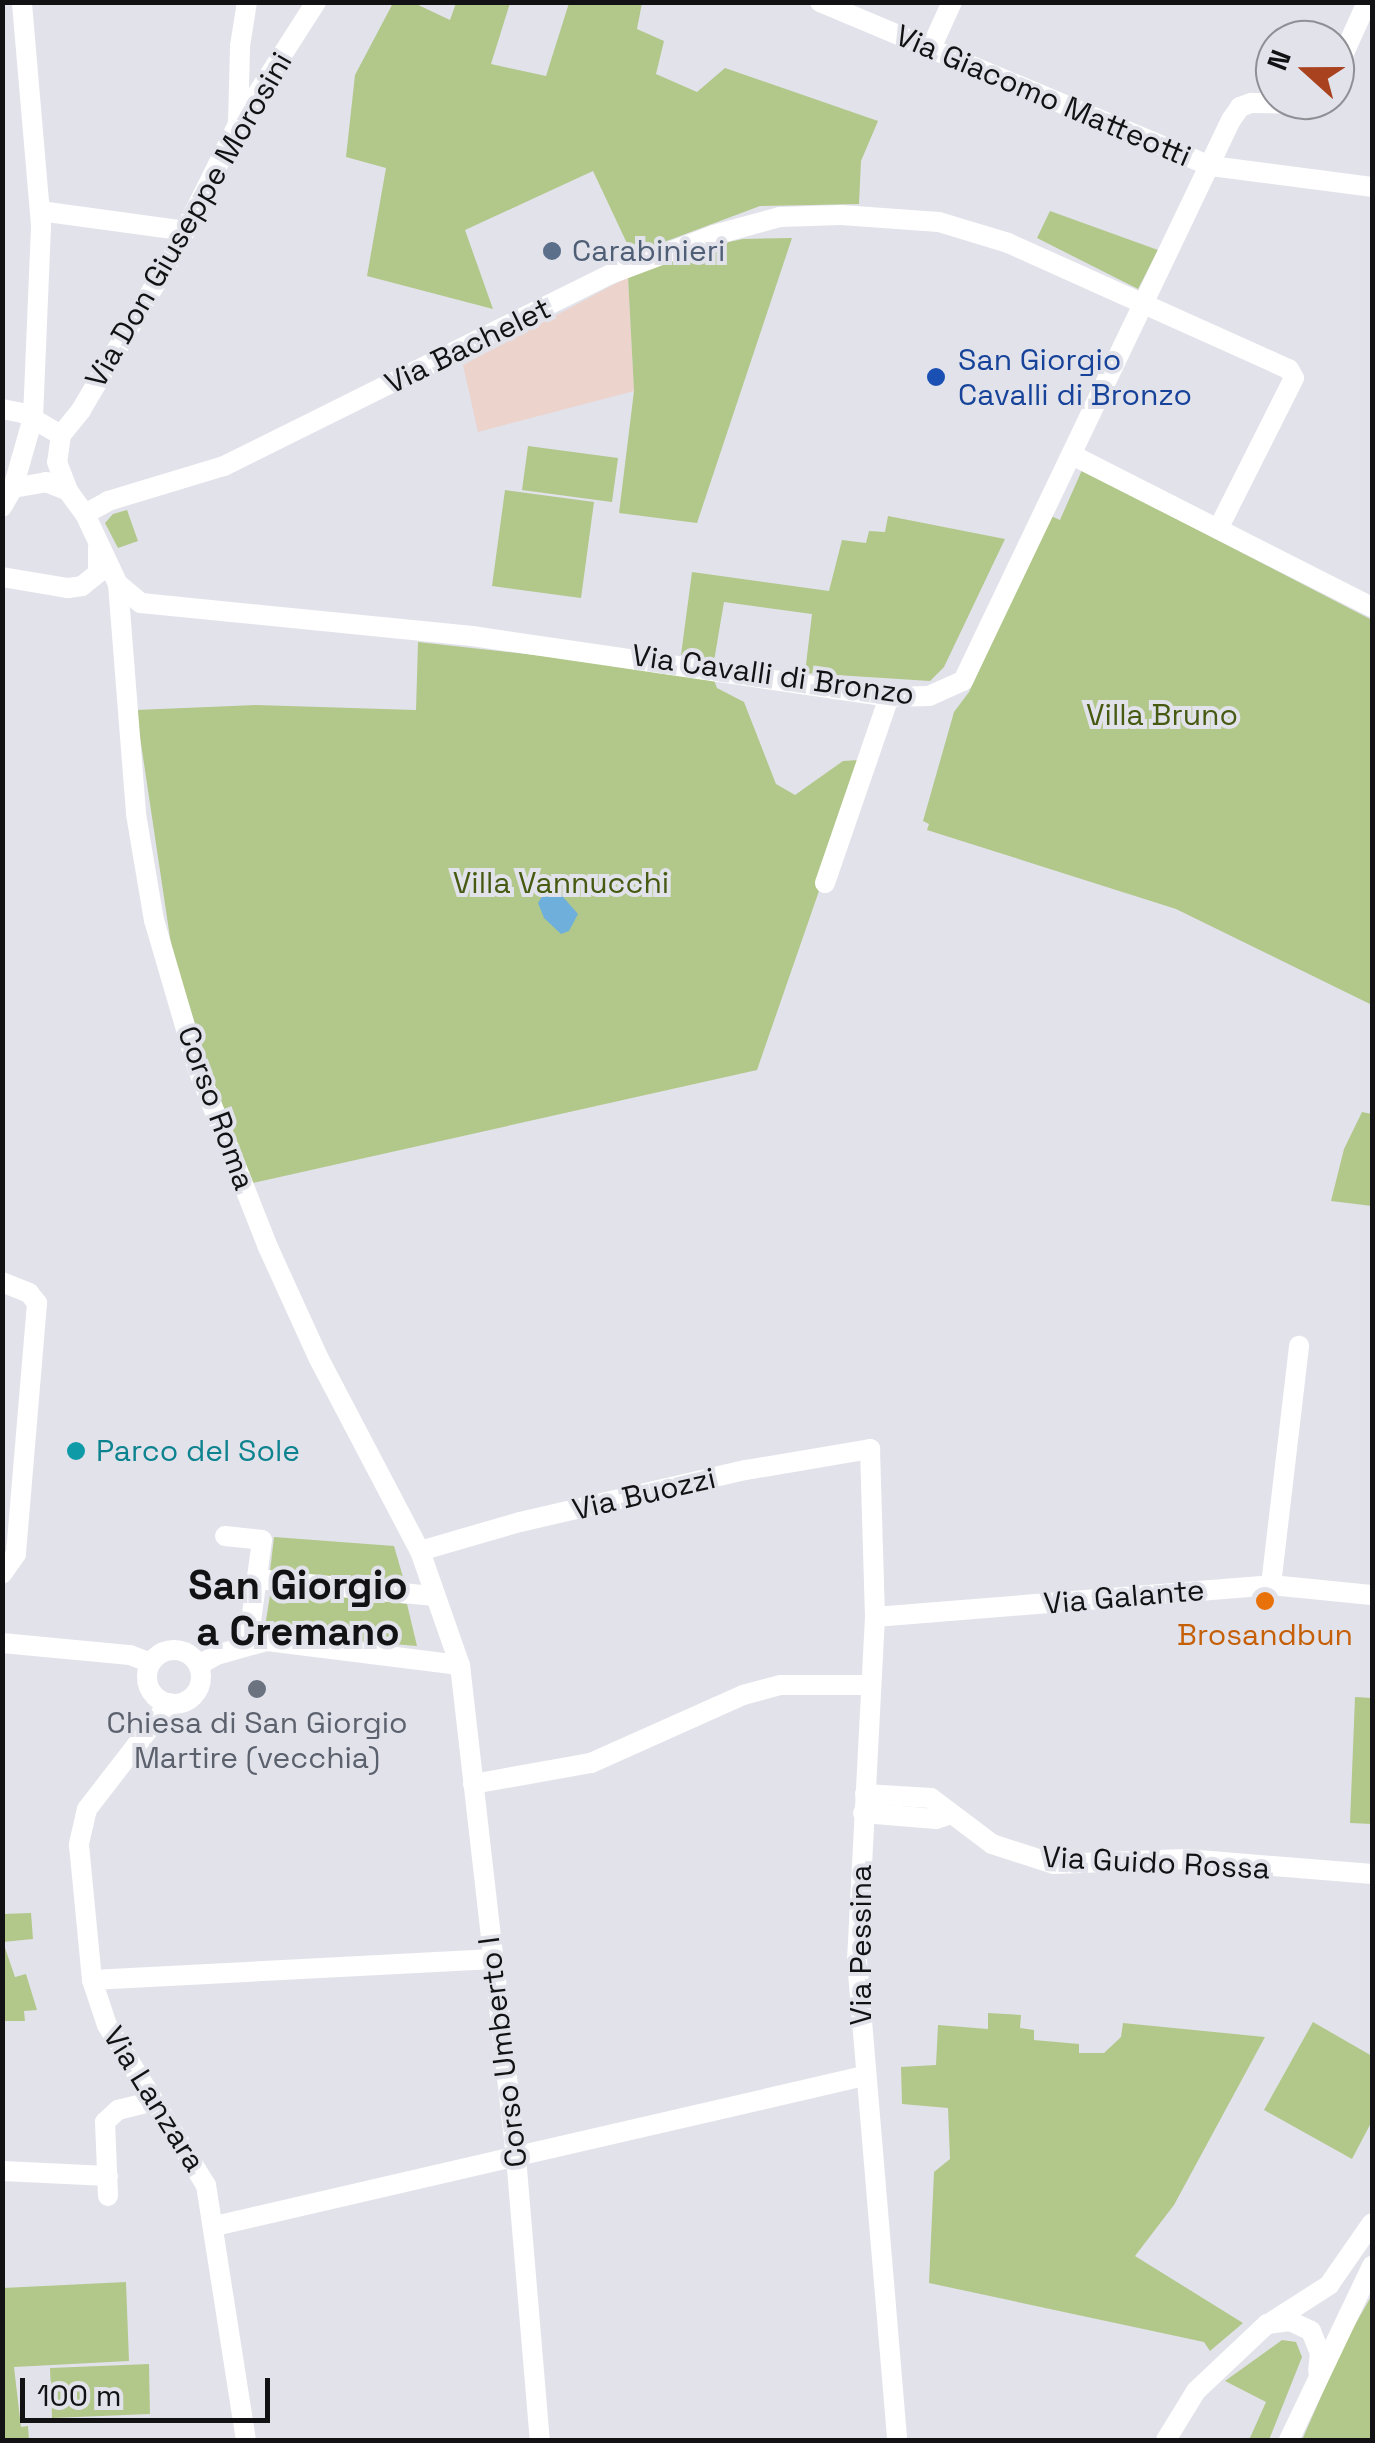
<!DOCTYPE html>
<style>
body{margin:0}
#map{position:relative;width:1375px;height:2443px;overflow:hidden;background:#e2e2eb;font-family:"Space Grotesk",sans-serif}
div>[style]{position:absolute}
.commercial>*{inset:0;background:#ecd3cc}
.green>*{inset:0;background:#b2c88a}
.water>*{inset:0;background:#6fafdb}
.street>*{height:20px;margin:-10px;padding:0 10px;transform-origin:10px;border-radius:10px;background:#fff}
.street>.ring{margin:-10px;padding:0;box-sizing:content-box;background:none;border:20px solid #fff;border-radius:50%}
.dots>*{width:28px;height:28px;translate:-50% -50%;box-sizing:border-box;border:5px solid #e2e2eb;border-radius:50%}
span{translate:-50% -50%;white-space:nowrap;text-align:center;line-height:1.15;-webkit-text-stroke:8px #e2e2eb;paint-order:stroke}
.street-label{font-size:30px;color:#121215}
.service-label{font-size:30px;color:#4e5e75}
.left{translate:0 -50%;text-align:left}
.transit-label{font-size:30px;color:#164399}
.park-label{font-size:30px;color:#465a12}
.culture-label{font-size:30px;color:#0d838f}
.food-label{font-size:30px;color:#c56008}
.worship-label{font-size:30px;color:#5b616d}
.district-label{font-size:40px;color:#121215;font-weight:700}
.frame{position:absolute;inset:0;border:5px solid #121215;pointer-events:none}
.north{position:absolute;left:1255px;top:20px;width:100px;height:100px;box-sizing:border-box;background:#e2e2eb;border:2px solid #8f8f95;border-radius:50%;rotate:291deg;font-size:28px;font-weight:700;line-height:40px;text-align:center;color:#121215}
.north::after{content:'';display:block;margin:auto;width:35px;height:45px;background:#a9421f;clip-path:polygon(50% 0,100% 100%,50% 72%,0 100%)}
.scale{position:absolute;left:20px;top:2378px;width:250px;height:45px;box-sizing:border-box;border:5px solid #121215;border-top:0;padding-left:12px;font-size:30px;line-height:35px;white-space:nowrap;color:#121215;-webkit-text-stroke:8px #e2e2eb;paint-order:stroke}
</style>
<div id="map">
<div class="commercial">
<i style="clip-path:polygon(628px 277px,634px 391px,478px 432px,463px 365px)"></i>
</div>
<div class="green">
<i style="clip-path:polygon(393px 3px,414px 3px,450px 20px,456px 3px,510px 3px,491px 64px,546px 76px,569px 3px,642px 3px,637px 29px,664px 41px,656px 74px,697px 92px,725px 68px,878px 121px,861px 161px,859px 204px,760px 206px,632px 254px,593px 171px,465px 230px,493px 309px,367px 276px,386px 168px,346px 157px,355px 75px)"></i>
<i style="clip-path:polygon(1050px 211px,1158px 250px,1138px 289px,1037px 238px)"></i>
<i style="clip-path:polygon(792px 238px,697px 523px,619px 513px,634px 391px,628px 277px,705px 247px,743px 239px)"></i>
<i style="clip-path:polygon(528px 446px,618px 458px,612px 502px,522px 490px)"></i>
<i style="clip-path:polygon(1082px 470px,1372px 620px,1372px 1005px,1176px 909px,927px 830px,929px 824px,923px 821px,954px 712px,969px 692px,1051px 516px,1060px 520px)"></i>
<i style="clip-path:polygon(505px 490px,594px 502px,581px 598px,492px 586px)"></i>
<i style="clip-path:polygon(127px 510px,138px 541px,118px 548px,105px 523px,113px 514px)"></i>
<i style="clip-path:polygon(888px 516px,1005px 539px,944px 667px,930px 681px,805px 673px,812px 614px,724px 602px,714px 661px,681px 655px,692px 572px,829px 591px,842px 540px,866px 543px,869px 531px,885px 532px)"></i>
<i style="clip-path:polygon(418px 642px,712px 675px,717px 688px,744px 702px,776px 784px,795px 795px,843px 761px,859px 760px,837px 839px,757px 1070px,253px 1183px,214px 1084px,172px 951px,136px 710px,256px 705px,416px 710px)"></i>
<i style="clip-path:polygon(1362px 1112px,1372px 1114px,1372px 1206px,1331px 1201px,1344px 1149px)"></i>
<i style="clip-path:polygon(274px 1537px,394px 1546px,405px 1584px,270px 1571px)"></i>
<i style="clip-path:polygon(271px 1589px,407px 1604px,417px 1646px,264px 1633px)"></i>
<i style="clip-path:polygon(1355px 1697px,1372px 1698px,1372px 1824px,1350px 1823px)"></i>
<i style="clip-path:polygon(31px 1913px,33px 1939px,3px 1942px,15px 1977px,26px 1974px,37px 2010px,24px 2011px,25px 2021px,3px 2021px,3px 1914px)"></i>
<i style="clip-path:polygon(988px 2013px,1021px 2015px,1020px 2028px,1034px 2030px,1034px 2040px,1079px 2044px,1079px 2053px,1104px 2053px,1121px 2037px,1123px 2023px,1265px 2037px,1174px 2205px,1135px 2256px,1243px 2323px,1210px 2351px,1204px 2342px,929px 2283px,934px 2172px,950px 2159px,948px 2108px,902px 2104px,901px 2067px,936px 2065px,938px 2025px,988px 2029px)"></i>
<i style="clip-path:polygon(1313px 2022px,1372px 2056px,1372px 2121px,1352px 2159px,1264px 2110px)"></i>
<i style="clip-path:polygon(126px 2282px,129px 2361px,14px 2367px,21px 2427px,28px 2426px,29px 2440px,3px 2440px,3px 2288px)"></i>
<i style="clip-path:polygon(1372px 2295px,1372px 2440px,1302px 2440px,1345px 2342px)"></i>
<i style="clip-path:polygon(1282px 2340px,1296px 2342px,1302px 2357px,1269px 2440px,1249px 2440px,1266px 2402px,1225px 2381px)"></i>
<i style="clip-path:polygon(149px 2364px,150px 2414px,52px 2418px,50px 2368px)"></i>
</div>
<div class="water">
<i style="clip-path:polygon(557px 890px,578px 914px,569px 931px,561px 934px,544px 918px,538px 903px,543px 895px)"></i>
</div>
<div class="street">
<i style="left:820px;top:2px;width:424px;rotate:22.8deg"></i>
<i style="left:1211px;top:166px;width:162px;rotate:7.4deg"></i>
<i style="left:931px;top:48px;width:51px;rotate:-65.5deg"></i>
<i style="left:1335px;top:73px;width:78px;rotate:-65.7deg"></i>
<i style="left:238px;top:124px;width:78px;rotate:-88.5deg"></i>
<i style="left:240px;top:46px;width:45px;rotate:-81deg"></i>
<i style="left:40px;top:211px;width:147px;rotate:7.8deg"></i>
<i style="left:2px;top:409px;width:21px;rotate:11deg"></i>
<i style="left:23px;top:413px;width:44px;rotate:30.1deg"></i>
<i style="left:61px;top:435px;width:27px;rotate:98deg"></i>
<i style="left:57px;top:462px;width:31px;rotate:69deg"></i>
<i style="left:68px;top:491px;width:29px;rotate:54deg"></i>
<i style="left:85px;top:514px;width:77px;rotate:64.8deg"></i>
<i style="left:118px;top:584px;width:30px;rotate:40deg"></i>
<i style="left:141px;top:603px;width:333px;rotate:5.7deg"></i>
<i style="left:472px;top:636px;width:421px;rotate:8.3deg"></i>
<i style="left:889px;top:697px;width:40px;rotate:-1.4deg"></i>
<i style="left:929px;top:696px;width:37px;rotate:-24deg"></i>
<i style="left:963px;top:681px;width:622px;rotate:-64.47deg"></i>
<i style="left:1231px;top:120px;width:16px;rotate:-55deg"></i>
<i style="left:1240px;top:107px;width:12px;rotate:-20deg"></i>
<i style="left:1251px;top:103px;width:55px;rotate:1deg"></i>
<i style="left:1306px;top:104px;width:8px;rotate:-30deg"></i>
<i style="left:61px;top:435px;width:32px;rotate:-51deg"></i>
<i style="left:81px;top:410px;width:185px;rotate:-59.4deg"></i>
<i style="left:175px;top:251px;width:142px;rotate:-63.6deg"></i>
<i style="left:238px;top:124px;width:145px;rotate:-57.4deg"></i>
<i style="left:1074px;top:456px;width:334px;rotate:26.9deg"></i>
<i style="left:13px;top:488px;width:34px;rotate:-10deg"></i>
<i style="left:46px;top:482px;width:24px;rotate:22deg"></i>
<i style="left:2px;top:507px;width:22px;rotate:-60deg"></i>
<i style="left:13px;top:488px;width:73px;rotate:-74.1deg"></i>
<i style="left:33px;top:418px;width:193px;rotate:-87.6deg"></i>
<i style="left:41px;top:225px;width:224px;rotate:-94.9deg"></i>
<i style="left:85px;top:514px;width:26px;rotate:-29deg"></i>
<i style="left:108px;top:501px;width:121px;rotate:-16.8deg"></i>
<i style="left:224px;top:466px;width:432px;rotate:-26.4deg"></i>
<i style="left:611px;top:274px;width:110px;rotate:-20.7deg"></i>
<i style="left:714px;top:235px;width:68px;rotate:-15.3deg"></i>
<i style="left:780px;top:217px;width:61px;rotate:-1.9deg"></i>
<i style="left:841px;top:215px;width:98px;rotate:4.1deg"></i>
<i style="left:939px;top:222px;width:72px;rotate:16.9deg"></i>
<i style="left:1008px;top:243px;width:308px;rotate:24.2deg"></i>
<i style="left:1289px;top:369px;width:10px;rotate:61deg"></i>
<i style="left:1294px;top:378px;width:169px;rotate:116.7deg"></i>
<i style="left:2px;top:577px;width:67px;rotate:9.5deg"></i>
<i style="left:68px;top:588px;width:14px;rotate:-8deg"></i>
<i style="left:82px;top:586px;width:21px;rotate:-39deg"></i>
<i style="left:98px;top:573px;width:26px;rotate:-90deg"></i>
<i style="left:118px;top:584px;width:231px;rotate:85.5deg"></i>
<i style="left:136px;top:814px;width:108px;rotate:80.4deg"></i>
<i style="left:154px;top:920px;width:153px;rotate:73.7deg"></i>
<i style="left:197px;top:1067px;width:191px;rotate:68.5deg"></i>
<i style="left:267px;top:1245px;width:125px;rotate:65.5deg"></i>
<i style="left:319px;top:1359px;width:217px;rotate:62.3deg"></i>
<i style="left:420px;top:1551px;width:121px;rotate:70.7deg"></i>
<i style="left:460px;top:1665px;width:495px;rotate:83.5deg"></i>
<i style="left:516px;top:2157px;width:284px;rotate:85.2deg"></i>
<i style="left:825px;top:883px;width:197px;rotate:-71deg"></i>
<i style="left:2px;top:1282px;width:29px;rotate:22deg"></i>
<i style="left:29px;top:1293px;width:13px;rotate:51deg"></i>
<i style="left:37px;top:1303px;width:252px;rotate:94.8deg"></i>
<i style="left:16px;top:1554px;width:24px;rotate:125deg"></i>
<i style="left:225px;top:1536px;width:37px;rotate:6deg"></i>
<i style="left:262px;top:1540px;width:105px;rotate:97.7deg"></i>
<i style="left:420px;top:1551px;width:104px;rotate:-16.2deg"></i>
<i style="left:520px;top:1522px;width:232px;rotate:-13deg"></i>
<i style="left:746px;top:1470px;width:126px;rotate:-9.6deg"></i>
<i style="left:870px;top:1449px;width:168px;rotate:88.3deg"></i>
<i style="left:875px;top:1617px;width:344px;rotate:93deg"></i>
<i style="left:857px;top:1961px;width:481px;rotate:85.2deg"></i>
<i style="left:257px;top:1579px;width:179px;rotate:5.5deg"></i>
<i style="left:1271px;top:1585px;width:241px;rotate:-83.3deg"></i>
<i style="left:875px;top:1617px;width:397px;rotate:-4.6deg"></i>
<i style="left:1271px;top:1585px;width:101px;rotate:5.7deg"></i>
<i style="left:2px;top:1643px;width:129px;rotate:5.4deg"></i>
<i style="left:130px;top:1655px;width:22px;rotate:21deg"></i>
<i class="ring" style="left:147px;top:1650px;width:34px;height:34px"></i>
<i style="left:199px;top:1665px;width:20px;rotate:-30deg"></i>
<i style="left:216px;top:1655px;width:53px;rotate:-15.4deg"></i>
<i style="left:267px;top:1641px;width:194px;rotate:7.1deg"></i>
<i style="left:169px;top:1703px;width:134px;rotate:127.7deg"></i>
<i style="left:87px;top:1809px;width:37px;rotate:103deg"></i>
<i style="left:79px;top:1845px;width:136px;rotate:84.5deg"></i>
<i style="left:92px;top:1980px;width:47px;rotate:71.6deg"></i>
<i style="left:107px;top:2025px;width:188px;rotate:58.3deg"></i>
<i style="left:206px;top:2185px;width:258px;rotate:81.1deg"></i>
<i style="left:473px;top:1784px;width:120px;rotate:-10.1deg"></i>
<i style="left:591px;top:1763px;width:167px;rotate:-24.1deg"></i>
<i style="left:743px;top:1695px;width:39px;rotate:-15deg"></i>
<i style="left:781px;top:1685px;width:88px"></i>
<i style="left:865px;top:1794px;width:66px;rotate:3.5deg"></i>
<i style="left:931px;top:1798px;width:76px;rotate:37deg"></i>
<i style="left:992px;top:1844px;width:65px;rotate:17.9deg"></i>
<i style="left:1054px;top:1864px;width:132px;rotate:-2.2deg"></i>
<i style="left:1186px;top:1859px;width:187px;rotate:4.6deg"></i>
<i style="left:863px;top:1813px;width:73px;rotate:4.7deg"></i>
<i style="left:936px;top:1819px;width:16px;rotate:-18deg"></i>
<i style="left:92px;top:1980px;width:402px;rotate:-3deg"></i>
<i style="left:2px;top:2171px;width:106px;rotate:2.7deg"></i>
<i style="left:108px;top:2196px;width:74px;rotate:-92.3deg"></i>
<i style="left:105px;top:2122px;width:18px;rotate:-43deg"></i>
<i style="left:118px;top:2110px;width:36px;rotate:-14deg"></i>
<i style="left:215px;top:2226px;width:666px;rotate:-13.01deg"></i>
<i style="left:1273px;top:2321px;width:67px;rotate:-32.7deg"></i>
<i style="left:1329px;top:2285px;width:75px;rotate:-55.3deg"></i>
<i style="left:1166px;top:2440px;width:57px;rotate:-58.5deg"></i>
<i style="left:1196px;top:2391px;width:98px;rotate:-43.3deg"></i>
<i style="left:1267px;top:2324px;width:23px;rotate:-7deg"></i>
<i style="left:1290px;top:2321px;width:23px;rotate:25deg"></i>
<i style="left:1311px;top:2331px;width:24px;rotate:68deg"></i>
<i style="left:1320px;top:2353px;width:18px;rotate:96deg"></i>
<i style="left:1289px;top:2440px;width:193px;rotate:-64.5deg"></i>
</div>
<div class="dots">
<i style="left:552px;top:251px;background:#5c6f8a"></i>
<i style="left:936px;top:377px;background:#1a4fb4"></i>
<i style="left:76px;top:1451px;background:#0f9aa8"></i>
<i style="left:1265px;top:1601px;background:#e8710a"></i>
<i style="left:257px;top:1689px;background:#6b7280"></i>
</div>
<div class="street-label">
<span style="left:1043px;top:96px;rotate:23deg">Via Giacomo Matteotti</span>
<span style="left:189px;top:220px;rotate:-60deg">Via Don Giuseppe Morosini</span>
<span style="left:468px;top:346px;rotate:-26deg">Via Bachelet</span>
<span style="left:773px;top:675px;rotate:8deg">Via Cavalli di Bronzo</span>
<span style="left:216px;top:1108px;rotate:70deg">Corso Roma</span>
<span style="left:644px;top:1494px;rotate:-13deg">Via Buozzi</span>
<span style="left:1124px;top:1597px;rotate:-5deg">Via Galante</span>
<span style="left:1156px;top:1863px;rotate:3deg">Via Guido Rossa</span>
<span style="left:861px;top:1945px;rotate:-90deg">Via Pessina</span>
<span style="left:503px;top:2052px;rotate:-97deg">Corso Umberto I</span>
<span style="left:154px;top:2099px;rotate:58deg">Via Lanzara</span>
</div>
<div class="service-label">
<span class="left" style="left:572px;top:251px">Carabinieri</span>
</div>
<div class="transit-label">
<span class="left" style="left:958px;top:377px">San Giorgio<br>Cavalli di Bronzo</span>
</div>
<div class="park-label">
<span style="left:1162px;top:715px">Villa Bruno</span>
<span style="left:561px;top:883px">Villa Vannucchi</span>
</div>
<div class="culture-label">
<span class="left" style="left:96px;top:1451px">Parco del Sole</span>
</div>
<div class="food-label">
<span style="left:1265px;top:1635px">Brosandbun</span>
</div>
<div class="worship-label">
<span style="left:257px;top:1740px">Chiesa di San Giorgio<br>Martire (vecchia)</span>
</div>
<div class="district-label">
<span style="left:298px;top:1609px">San Giorgio<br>a Cremano</span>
</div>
<div class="frame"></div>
<div class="north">N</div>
<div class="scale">100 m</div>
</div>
